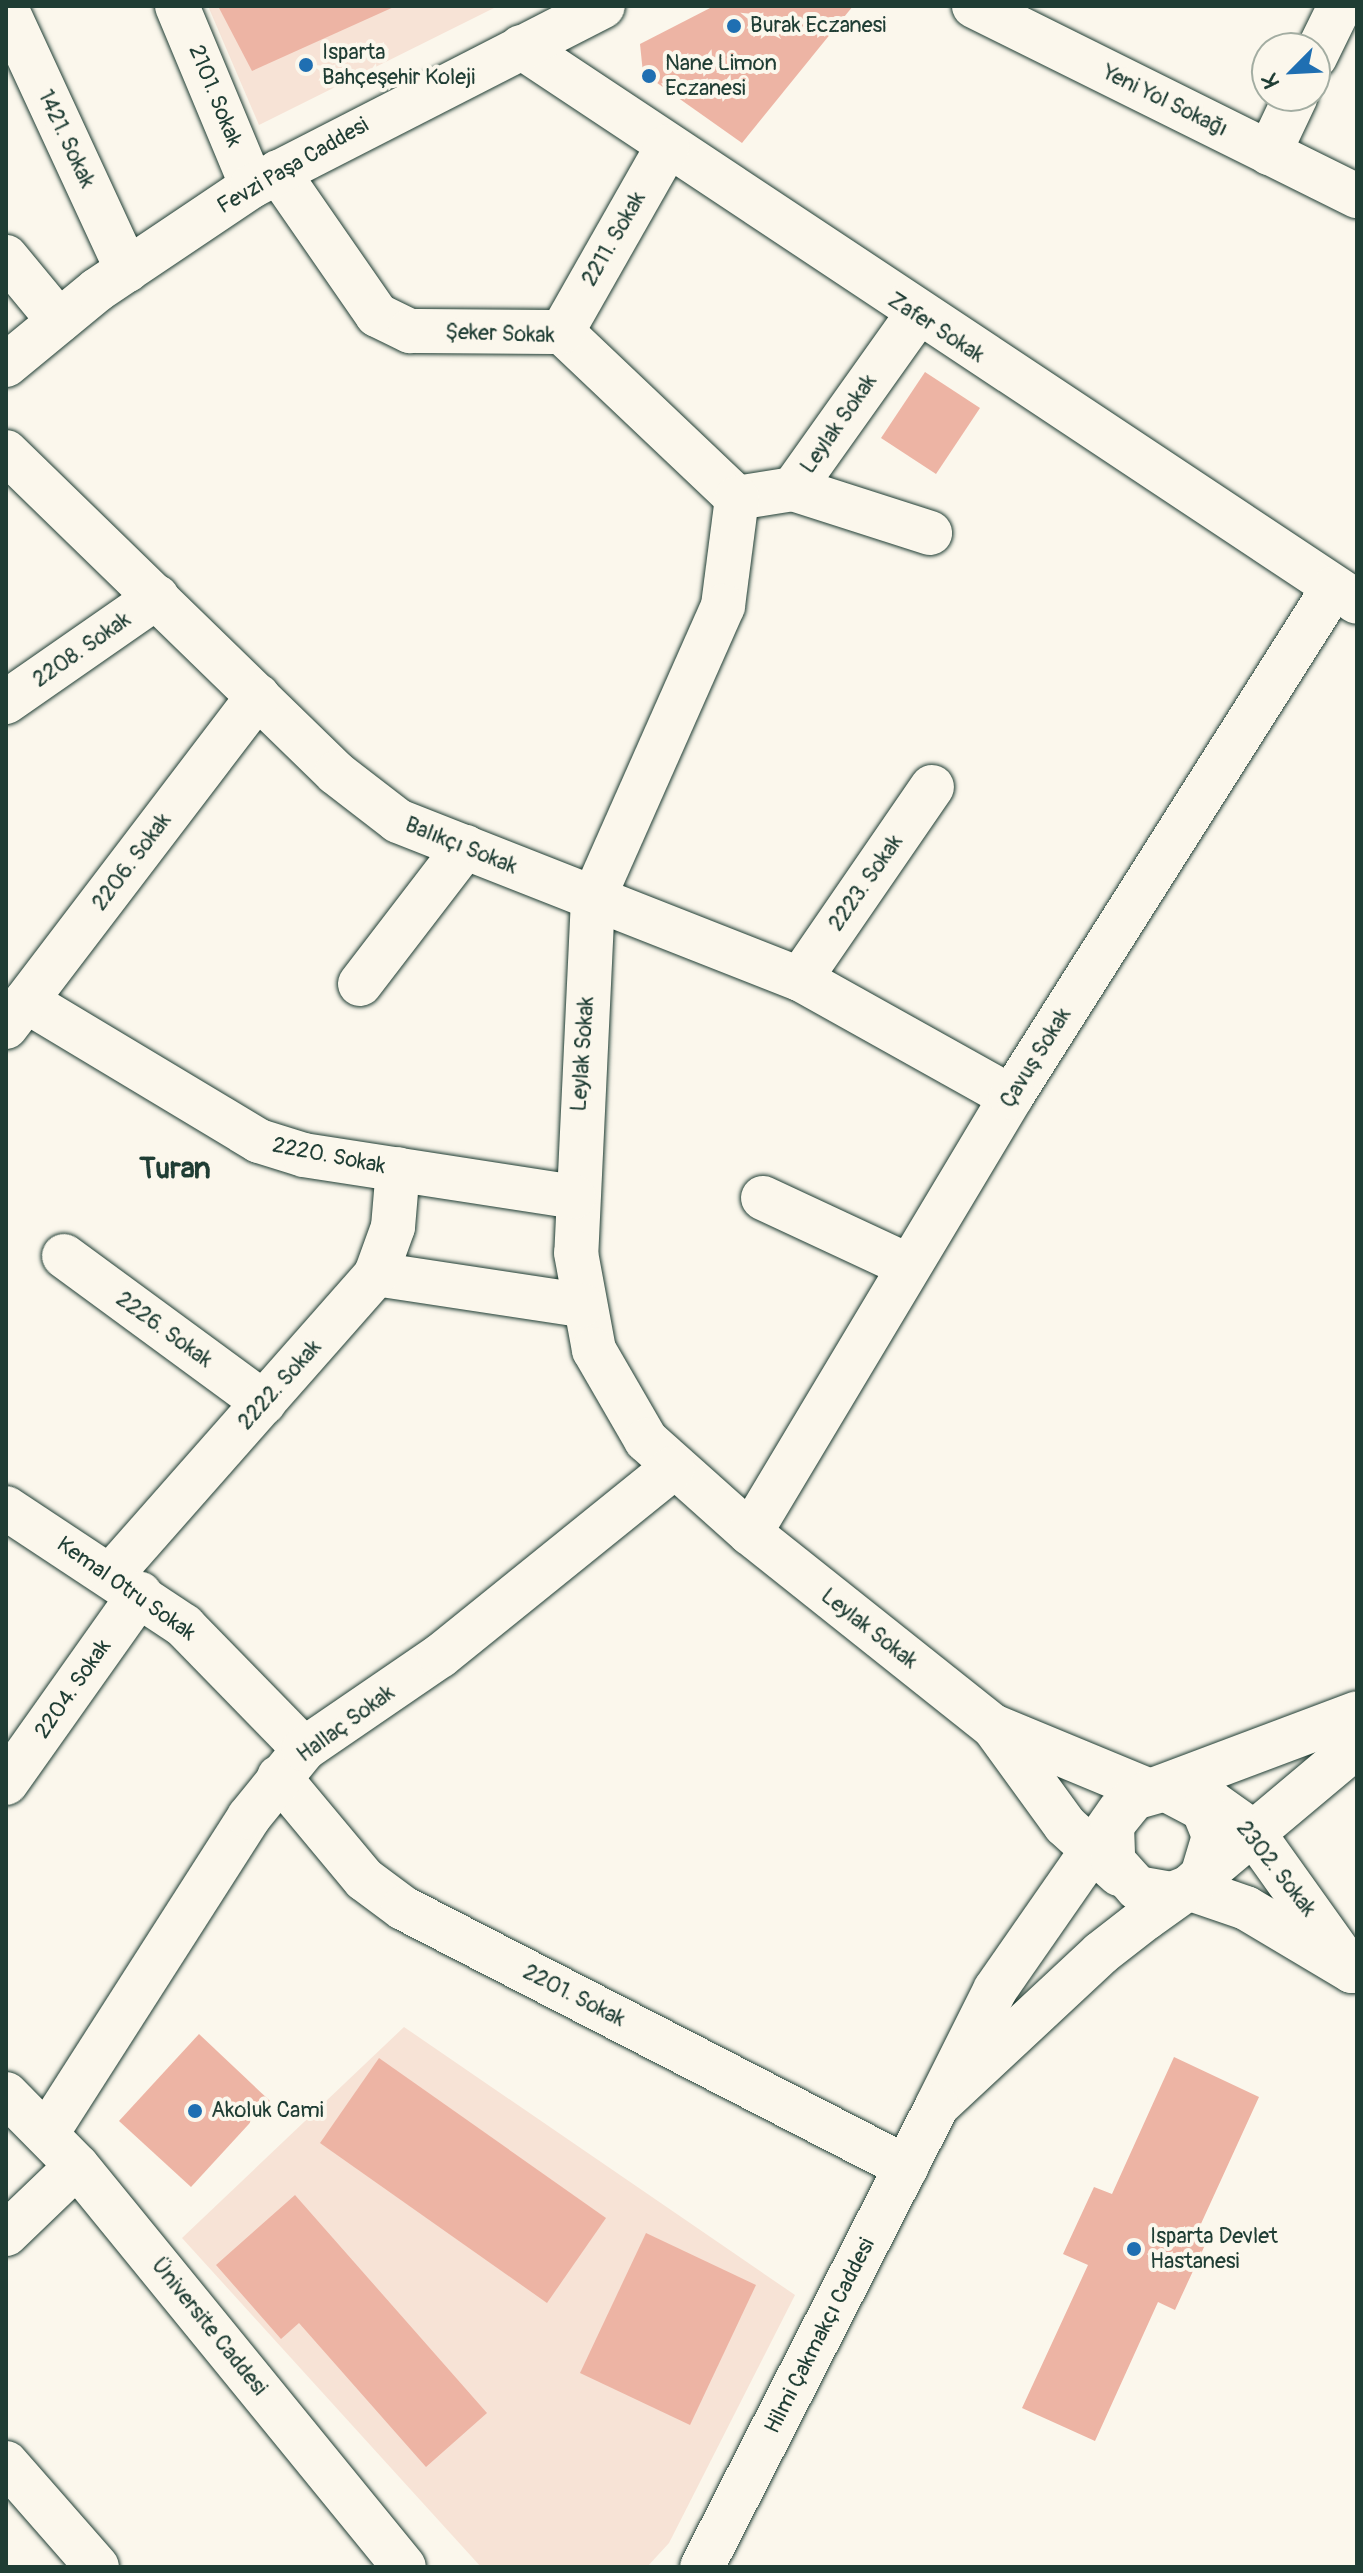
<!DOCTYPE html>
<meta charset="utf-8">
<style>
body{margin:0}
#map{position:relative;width:1363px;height:2573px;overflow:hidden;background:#fbf7ec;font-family:Pangolin,sans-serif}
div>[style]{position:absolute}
.built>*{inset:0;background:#f7e3d6}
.building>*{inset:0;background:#edb4a4}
.roads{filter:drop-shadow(0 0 2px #1f3d34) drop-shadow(0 0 2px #1f3d34)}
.minor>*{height:44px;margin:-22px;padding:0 22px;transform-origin:22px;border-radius:22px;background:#fbf7ec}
.major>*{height:44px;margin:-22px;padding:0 22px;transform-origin:22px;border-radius:22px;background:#fbf7ec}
.dots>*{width:22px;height:22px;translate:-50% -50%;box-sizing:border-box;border:4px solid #fbf7ec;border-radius:50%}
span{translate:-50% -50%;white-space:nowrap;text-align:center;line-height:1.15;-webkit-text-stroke:8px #fbf7ec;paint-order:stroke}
.poi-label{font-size:22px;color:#1f3d34}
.left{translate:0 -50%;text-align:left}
.street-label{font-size:22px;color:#1f3d34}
.district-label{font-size:30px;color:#1f3d34;font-weight:700}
.frame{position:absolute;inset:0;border:8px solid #1f3d34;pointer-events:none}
.north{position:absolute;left:1251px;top:32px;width:80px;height:80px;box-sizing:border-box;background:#fbf7ec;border:2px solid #a3ada2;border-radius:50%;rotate:246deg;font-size:22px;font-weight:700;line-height:32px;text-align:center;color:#1f3d34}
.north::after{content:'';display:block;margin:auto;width:28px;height:36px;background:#1f6fb2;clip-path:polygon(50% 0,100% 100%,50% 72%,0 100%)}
</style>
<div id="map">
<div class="built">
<i style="clip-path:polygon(208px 6px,498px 6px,259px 125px)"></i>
<i style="clip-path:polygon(404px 2027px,795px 2295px,669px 2543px,647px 2567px,481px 2567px,182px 2238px)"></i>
</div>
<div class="building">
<i style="clip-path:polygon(218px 6px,396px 6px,252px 71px)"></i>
<i style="clip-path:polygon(714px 6px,853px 6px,742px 143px,643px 73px,640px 44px)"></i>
<i style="clip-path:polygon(925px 372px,980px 408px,936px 474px,881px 438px)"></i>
<i style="clip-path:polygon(199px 2034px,270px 2101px,191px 2187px,119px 2121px)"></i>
<i style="clip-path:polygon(1174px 2057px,1259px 2097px,1194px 2239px,1205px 2245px,1175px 2310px,1158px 2302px,1095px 2441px,1022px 2408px,1088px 2265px,1063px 2254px,1094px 2187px,1112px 2194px)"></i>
<i style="clip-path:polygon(379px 2058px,606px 2218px,547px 2303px,320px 2143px)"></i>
<i style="clip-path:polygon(295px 2195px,487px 2413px,426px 2467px,299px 2323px,281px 2339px,216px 2265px)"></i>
<i style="clip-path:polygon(646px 2233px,756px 2285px,690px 2425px,580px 2373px)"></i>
</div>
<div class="roads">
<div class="minor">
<i style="left:177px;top:6px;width:195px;rotate:67.4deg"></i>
<i style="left:974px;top:6px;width:428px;rotate:26.4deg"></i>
<i style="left:6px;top:8px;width:289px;rotate:65.2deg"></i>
<i style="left:521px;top:47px;width:1003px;rotate:33.58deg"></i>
<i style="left:1315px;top:57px;width:57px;rotate:-63.9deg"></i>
<i style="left:1269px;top:153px;width:63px;rotate:-64.7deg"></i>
<i style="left:278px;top:172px;width:174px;rotate:55.3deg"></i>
<i style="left:377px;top:315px;width:37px;rotate:26deg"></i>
<i style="left:410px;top:331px;width:152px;rotate:0.4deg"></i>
<i style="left:562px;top:332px;width:241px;rotate:43.5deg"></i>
<i style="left:6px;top:257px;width:83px;rotate:50.4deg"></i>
<i style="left:916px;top:316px;width:212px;rotate:125.4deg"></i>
<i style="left:793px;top:489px;width:57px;rotate:170.9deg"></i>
<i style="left:737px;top:498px;width:109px;rotate:97.4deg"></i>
<i style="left:723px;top:606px;width:321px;rotate:113.9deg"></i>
<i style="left:593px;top:899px;width:354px;rotate:92.7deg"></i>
<i style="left:576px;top:1253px;width:99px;rotate:79.5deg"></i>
<i style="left:594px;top:1350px;width:104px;rotate:60deg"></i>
<i style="left:646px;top:1440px;width:140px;rotate:41.8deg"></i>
<i style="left:750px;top:1533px;width:310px;rotate:38.5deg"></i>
<i style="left:562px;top:332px;width:213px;rotate:-60.4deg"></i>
<i style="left:6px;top:365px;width:118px;rotate:-39.5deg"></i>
<i style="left:97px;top:290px;width:187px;rotate:-33.9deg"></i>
<i style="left:252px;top:186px;width:394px;rotate:-27.1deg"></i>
<i style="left:6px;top:452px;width:460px;rotate:44.2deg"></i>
<i style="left:336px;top:773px;width:78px;rotate:37.7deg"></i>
<i style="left:398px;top:821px;width:432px;rotate:21.5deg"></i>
<i style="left:800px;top:979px;width:242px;rotate:29.2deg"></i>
<i style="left:793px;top:489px;width:144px;rotate:17.8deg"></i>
<i style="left:6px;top:702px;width:184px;rotate:-34.8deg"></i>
<i style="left:800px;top:979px;width:233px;rotate:-55.5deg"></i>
<i style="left:360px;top:984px;width:173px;rotate:-52.5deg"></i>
<i style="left:26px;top:1001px;width:272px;rotate:31deg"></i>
<i style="left:259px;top:1141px;width:47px;rotate:17.3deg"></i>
<i style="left:304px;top:1155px;width:273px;rotate:8.8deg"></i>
<i style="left:6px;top:1027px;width:416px;rotate:-52.7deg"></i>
<i style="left:763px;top:1198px;width:161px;rotate:25deg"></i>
<i style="left:64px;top:1256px;width:248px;rotate:36.3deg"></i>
<i style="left:376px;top:1274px;width:208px;rotate:8.6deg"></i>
<i style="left:6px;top:1508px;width:214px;rotate:33.5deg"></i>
<i style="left:184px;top:1626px;width:172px;rotate:45.7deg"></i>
<i style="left:750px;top:1533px;width:508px;rotate:-59.09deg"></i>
<i style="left:1011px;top:1097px;width:602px;rotate:-57.68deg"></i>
<i style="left:111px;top:1575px;width:401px;rotate:-48.6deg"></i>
<i style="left:376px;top:1274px;width:50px;rotate:-70.1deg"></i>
<i style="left:393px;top:1227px;width:58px;rotate:-85.1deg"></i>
<i style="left:279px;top:1777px;width:133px;rotate:50.2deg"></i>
<i style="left:364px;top:1879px;width:49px;rotate:36.6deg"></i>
<i style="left:403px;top:1908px;width:566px;rotate:27.24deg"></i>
<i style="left:6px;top:1783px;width:232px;rotate:-54.7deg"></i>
<i style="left:1179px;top:1792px;width:34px;rotate:17deg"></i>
<i style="left:1211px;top:1802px;width:50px;rotate:35.3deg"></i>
<i style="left:1252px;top:1831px;width:172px;rotate:54.5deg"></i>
<i style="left:1352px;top:1971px;width:123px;rotate:-149.3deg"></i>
<i style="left:1246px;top:1908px;width:61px;rotate:-161deg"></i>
<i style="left:1119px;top:1874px;width:73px;rotate:-137.8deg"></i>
<i style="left:1065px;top:1825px;width:122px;rotate:-126deg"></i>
<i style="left:993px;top:1726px;width:170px;rotate:22.5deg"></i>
<i style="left:47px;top:2133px;width:375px;rotate:-57.4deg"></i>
<i style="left:249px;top:1817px;width:87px;rotate:-51deg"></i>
<i style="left:304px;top:1749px;width:165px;rotate:-34.4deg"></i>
<i style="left:440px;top:1656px;width:299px;rotate:-38.9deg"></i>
<i style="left:6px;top:2234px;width:98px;rotate:-43.8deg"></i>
<i style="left:6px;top:2463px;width:138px;rotate:48.8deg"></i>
</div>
<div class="major">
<i style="left:1150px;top:1791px;width:221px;rotate:-20.6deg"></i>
<i style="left:1120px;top:1810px;width:219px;rotate:124.8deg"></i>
<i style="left:995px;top:1990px;width:130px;rotate:116.6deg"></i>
<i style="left:937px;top:2106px;width:224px;rotate:-43deg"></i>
<i style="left:1101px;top:1953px;width:57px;rotate:-37.9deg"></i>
<i style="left:1146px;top:1918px;width:52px;rotate:-35.5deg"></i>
<i style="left:1188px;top:1888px;width:18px;rotate:-41deg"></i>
<i style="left:1202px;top:1876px;width:42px;rotate:-73.3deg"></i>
<i style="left:1214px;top:1836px;width:29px;rotate:-112deg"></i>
<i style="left:1203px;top:1809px;width:43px;rotate:-152.2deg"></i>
<i style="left:1165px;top:1789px;width:32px;rotate:164deg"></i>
<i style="left:1134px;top:1798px;width:35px;rotate:129deg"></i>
<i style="left:1112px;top:1825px;width:36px;rotate:88deg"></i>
<i style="left:1113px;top:1861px;width:36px;rotate:48deg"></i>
<i style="left:1137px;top:1888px;width:36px;rotate:10deg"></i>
<i style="left:1172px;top:1894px;width:17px;rotate:-21deg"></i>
<i style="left:1202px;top:1876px;width:202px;rotate:-40deg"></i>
<i style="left:6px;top:2094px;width:101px;rotate:45.4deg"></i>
<i style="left:77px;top:2166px;width:517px;rotate:50.8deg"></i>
<i style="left:702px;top:2567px;width:517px;rotate:-62.99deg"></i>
</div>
</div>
<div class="dots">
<i style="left:734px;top:26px;background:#1f6fb2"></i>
<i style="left:306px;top:65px;background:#1f6fb2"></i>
<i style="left:649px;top:76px;background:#1f6fb2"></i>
<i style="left:195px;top:2111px;background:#1f6fb2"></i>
<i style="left:1134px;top:2249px;background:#1f6fb2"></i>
</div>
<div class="poi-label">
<span class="left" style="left:750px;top:26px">Burak Eczanesi</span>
<span class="left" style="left:322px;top:65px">Isparta<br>Bahçeşehir Koleji</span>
<span class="left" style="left:665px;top:76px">Nane Limon<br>Eczanesi</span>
<span class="left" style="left:211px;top:2111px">Akoluk Cami</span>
<span class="left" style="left:1150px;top:2249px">Isparta Devlet<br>Hastanesi</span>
</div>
<div class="street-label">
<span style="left:215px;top:96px;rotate:68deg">2101. Sokak</span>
<span style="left:1165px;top:101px;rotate:26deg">Yeni Yol Sokağı</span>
<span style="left:66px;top:139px;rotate:65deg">1421. Sokak</span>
<span style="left:293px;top:166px;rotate:-30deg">Fevzi Paşa Caddesi</span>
<span style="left:614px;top:239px;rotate:-60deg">2211. Sokak</span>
<span style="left:936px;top:328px;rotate:33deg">Zafer Sokak</span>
<span style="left:500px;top:334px;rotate:2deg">Şeker Sokak</span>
<span style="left:839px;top:424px;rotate:-55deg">Leylak Sokak</span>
<span style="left:82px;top:650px;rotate:-35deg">2208. Sokak</span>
<span style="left:461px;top:846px;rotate:22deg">Balıkçı Sokak</span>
<span style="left:132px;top:862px;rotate:-53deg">2206. Sokak</span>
<span style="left:866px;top:883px;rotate:-55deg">2223. Sokak</span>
<span style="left:583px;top:1054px;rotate:-86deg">Leylak Sokak</span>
<span style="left:1036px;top:1058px;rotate:-58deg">Çavuş Sokak</span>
<span style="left:329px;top:1156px;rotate:11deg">2220. Sokak</span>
<span style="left:164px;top:1330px;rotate:36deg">2226. Sokak</span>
<span style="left:280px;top:1385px;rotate:-48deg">2222. Sokak</span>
<span style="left:126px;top:1589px;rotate:35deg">Kemal Otru Sokak</span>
<span style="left:869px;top:1629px;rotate:38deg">Leylak Sokak</span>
<span style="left:73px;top:1689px;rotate:-55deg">2204. Sokak</span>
<span style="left:346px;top:1724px;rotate:-36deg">Hallaç Sokak</span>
<span style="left:1276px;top:1869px;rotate:52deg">2302. Sokak</span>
<span style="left:574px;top:1996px;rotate:27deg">2201. Sokak</span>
<span style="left:209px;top:2327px;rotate:51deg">Üniversite Caddesi</span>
<span style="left:820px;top:2336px;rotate:-63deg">Hilmi Çakmakçı Caddesi</span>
</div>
<div class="district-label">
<span style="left:175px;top:1169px">Turan</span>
</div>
<div class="frame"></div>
<div class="north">K</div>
</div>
